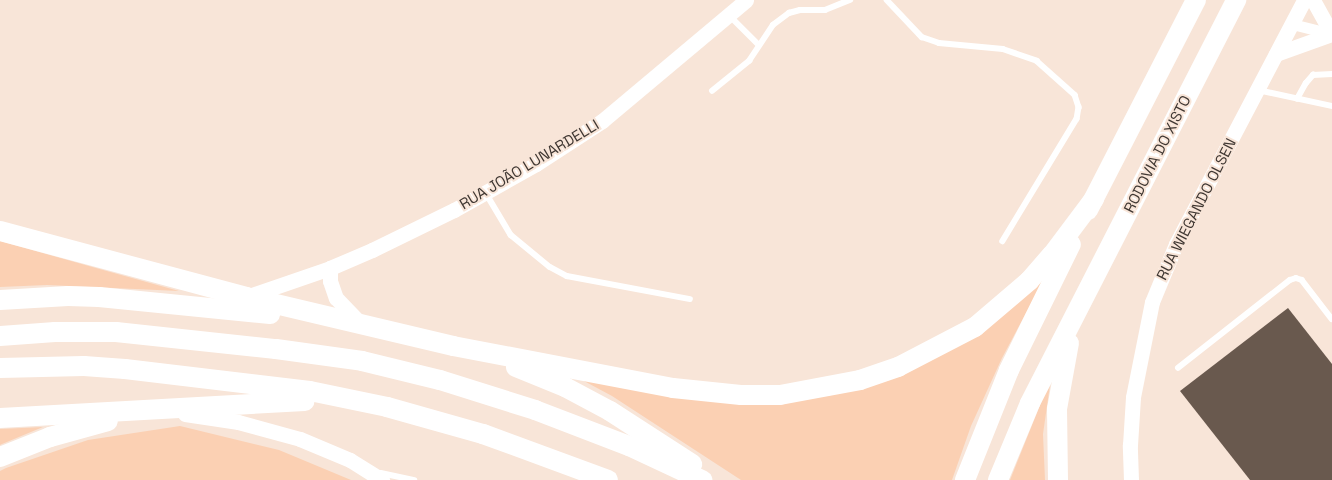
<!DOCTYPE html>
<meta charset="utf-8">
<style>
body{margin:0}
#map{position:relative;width:1332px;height:480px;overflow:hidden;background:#f8e5d8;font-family:"Space Grotesk",sans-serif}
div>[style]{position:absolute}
.green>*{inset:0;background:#fbd0b3}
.building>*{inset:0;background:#69594e}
.lane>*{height:5.5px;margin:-2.75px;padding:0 2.75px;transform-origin:2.75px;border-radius:2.75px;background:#fff}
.street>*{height:11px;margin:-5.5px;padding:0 5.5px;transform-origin:5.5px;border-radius:5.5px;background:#fff}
.secondary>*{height:15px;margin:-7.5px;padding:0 7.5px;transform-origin:7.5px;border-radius:7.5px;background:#fff}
.highway>*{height:20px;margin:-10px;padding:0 10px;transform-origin:10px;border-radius:10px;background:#fff}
span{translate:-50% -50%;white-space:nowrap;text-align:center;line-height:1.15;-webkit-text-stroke:4px #f8e5d8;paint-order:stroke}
.street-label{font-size:15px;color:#3f3732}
</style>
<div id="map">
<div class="green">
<i style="clip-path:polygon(0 241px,96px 268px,179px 291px,47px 285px,0 287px)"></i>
<i style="clip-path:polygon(1044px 279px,1002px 358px,971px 426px,952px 480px,741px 480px,612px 396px,569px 373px,829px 396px)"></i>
<i style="clip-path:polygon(1051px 378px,1043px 434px,1045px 480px,1010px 480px)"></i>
<i style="clip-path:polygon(180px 426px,279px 450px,351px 480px,0 480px,0 471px,6px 468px,88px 440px)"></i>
<i style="clip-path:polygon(43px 427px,2px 444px,0 445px,0 429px)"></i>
</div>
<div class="building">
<i style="clip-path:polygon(1288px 308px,1332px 364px,1332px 480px,1250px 480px,1180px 391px)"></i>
</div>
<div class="lane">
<i style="left:887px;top:0;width:51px;rotate:46.6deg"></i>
<i style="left:922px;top:37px;width:18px;rotate:19deg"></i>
<i style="left:939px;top:43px;width:64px;rotate:5.4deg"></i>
<i style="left:1003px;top:49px;width:36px;rotate:19deg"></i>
<i style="left:1037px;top:61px;width:51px;rotate:41.8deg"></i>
<i style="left:1075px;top:95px;width:13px;rotate:72deg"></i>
<i style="left:1079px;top:107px;width:12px;rotate:99deg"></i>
<i style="left:1077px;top:119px;width:143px;rotate:121.2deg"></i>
<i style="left:729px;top:15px;width:42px;rotate:45deg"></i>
<i style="left:1258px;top:90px;width:76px;rotate:12.2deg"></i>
<i style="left:712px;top:91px;width:48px;rotate:-39deg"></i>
<i style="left:749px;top:61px;width:43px;rotate:-56.3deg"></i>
<i style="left:773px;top:25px;width:20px;rotate:-37deg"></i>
<i style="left:789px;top:13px;width:11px;rotate:-15deg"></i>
<i style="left:800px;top:10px;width:25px"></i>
<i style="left:825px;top:10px;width:27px;rotate:-22deg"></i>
<i style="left:1297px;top:99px;width:18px;rotate:-61deg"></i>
<i style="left:1306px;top:83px;width:11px;rotate:-49deg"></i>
<i style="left:1313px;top:75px;width:19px;rotate:-3deg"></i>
<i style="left:486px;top:193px;width:49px;rotate:59.2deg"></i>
<i style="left:511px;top:235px;width:50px;rotate:39.4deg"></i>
<i style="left:550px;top:267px;width:19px;rotate:28deg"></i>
<i style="left:567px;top:276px;width:125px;rotate:10.6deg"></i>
<i style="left:1178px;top:368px;width:142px;rotate:-38.2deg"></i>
<i style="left:1290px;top:280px;width:6px;rotate:-18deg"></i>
<i style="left:1296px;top:278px;width:6px;rotate:18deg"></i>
<i style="left:1302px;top:280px;width:49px;rotate:52.4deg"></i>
<i style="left:381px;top:473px;width:34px;rotate:12deg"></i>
</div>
<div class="street">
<i style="left:1292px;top:24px;width:41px;rotate:14deg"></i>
</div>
<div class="secondary">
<i style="left:1313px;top:0;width:39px;rotate:61deg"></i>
<i style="left:1276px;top:54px;width:59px;rotate:-19.7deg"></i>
<i style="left:330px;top:268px;width:13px;rotate:90deg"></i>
<i style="left:330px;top:281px;width:18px;rotate:71deg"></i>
<i style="left:336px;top:298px;width:37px;rotate:46deg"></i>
<i style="left:246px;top:297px;width:89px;rotate:-19deg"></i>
<i style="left:330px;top:268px;width:46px;rotate:-23.2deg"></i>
<i style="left:372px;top:250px;width:91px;rotate:-26deg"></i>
<i style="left:454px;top:210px;width:94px;rotate:-29.3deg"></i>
<i style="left:536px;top:164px;width:79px;rotate:-33.1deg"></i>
<i style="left:602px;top:121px;width:188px;rotate:-40deg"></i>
<i style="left:185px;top:414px;width:54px;rotate:8.6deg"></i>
<i style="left:238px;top:422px;width:64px;rotate:15.3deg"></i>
<i style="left:300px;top:439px;width:54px;rotate:22.8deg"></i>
<i style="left:350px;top:460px;width:38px;rotate:32deg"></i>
<i style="left:1131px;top:480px;width:35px;rotate:-92deg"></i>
<i style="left:1130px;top:445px;width:48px;rotate:-86.4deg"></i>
<i style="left:1133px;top:397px;width:97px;rotate:-78.7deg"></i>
<i style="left:1152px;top:302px;width:63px;rotate:-67.5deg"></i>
<i style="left:1176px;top:244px;width:276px;rotate:-62.3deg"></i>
</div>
<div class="highway">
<i style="left:1088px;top:210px;width:236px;rotate:-62.8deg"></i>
<i style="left:0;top:231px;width:255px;rotate:15deg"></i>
<i style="left:246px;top:297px;width:213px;rotate:13.3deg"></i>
<i style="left:453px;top:346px;width:224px;rotate:10.8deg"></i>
<i style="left:673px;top:388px;width:68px;rotate:5.9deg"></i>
<i style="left:741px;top:395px;width:39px"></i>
<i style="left:780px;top:395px;width:81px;rotate:-10.6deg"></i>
<i style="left:860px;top:380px;width:40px;rotate:-18.9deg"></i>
<i style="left:898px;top:367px;width:87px;rotate:-27.5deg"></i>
<i style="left:975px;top:327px;width:71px;rotate:-40.4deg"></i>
<i style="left:1029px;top:281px;width:35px;rotate:-49deg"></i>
<i style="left:1052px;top:255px;width:70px;rotate:-53.1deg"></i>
<i style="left:0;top:300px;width:68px;rotate:-3.4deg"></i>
<i style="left:68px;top:296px;width:31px;rotate:2deg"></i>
<i style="left:99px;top:297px;width:172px;rotate:5.7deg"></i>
<i style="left:0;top:336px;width:55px;rotate:-4.2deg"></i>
<i style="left:55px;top:332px;width:61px"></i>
<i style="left:116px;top:332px;width:161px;rotate:6.1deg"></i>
<i style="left:276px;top:349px;width:87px;rotate:7.9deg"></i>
<i style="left:362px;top:361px;width:80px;rotate:13.7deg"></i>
<i style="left:440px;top:380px;width:100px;rotate:17.5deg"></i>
<i style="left:535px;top:410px;width:101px;rotate:21deg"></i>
<i style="left:629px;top:446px;width:81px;rotate:25deg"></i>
<i style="left:516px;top:367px;width:53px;rotate:22.2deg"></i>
<i style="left:565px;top:387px;width:51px;rotate:28.1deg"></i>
<i style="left:610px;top:411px;width:98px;rotate:32.9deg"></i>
<i style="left:0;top:368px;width:84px;rotate:-1.4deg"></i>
<i style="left:84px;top:366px;width:41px;rotate:4.2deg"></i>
<i style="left:125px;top:369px;width:186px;rotate:6.8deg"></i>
<i style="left:310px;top:391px;width:79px;rotate:11.7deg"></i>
<i style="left:387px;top:407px;width:100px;rotate:15.7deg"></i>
<i style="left:483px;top:434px;width:133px;rotate:20.2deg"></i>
<i style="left:0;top:418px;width:305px;rotate:-3.2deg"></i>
<i style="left:0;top:457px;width:54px;rotate:-21.8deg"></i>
<i style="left:50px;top:437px;width:60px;rotate:-15.4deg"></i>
<i style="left:965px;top:480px;width:118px;rotate:-68.2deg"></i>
<i style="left:1009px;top:370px;width:140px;rotate:-63.8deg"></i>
<i style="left:998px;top:480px;width:83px;rotate:-67.4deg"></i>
<i style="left:1030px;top:403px;width:453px;rotate:-62.9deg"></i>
<i style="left:1058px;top:480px;width:71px;rotate:-90.8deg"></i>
<i style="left:1057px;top:409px;width:67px;rotate:-79.7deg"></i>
</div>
<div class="street-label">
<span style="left:1157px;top:154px;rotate:-63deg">RODOVIA DO XISTO</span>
<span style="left:529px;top:164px;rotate:-31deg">RUA JOÃO LUNARDELLI</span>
<span style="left:1196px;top:209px;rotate:-63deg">RUA WIEGANDO OLSEN</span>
</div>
</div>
